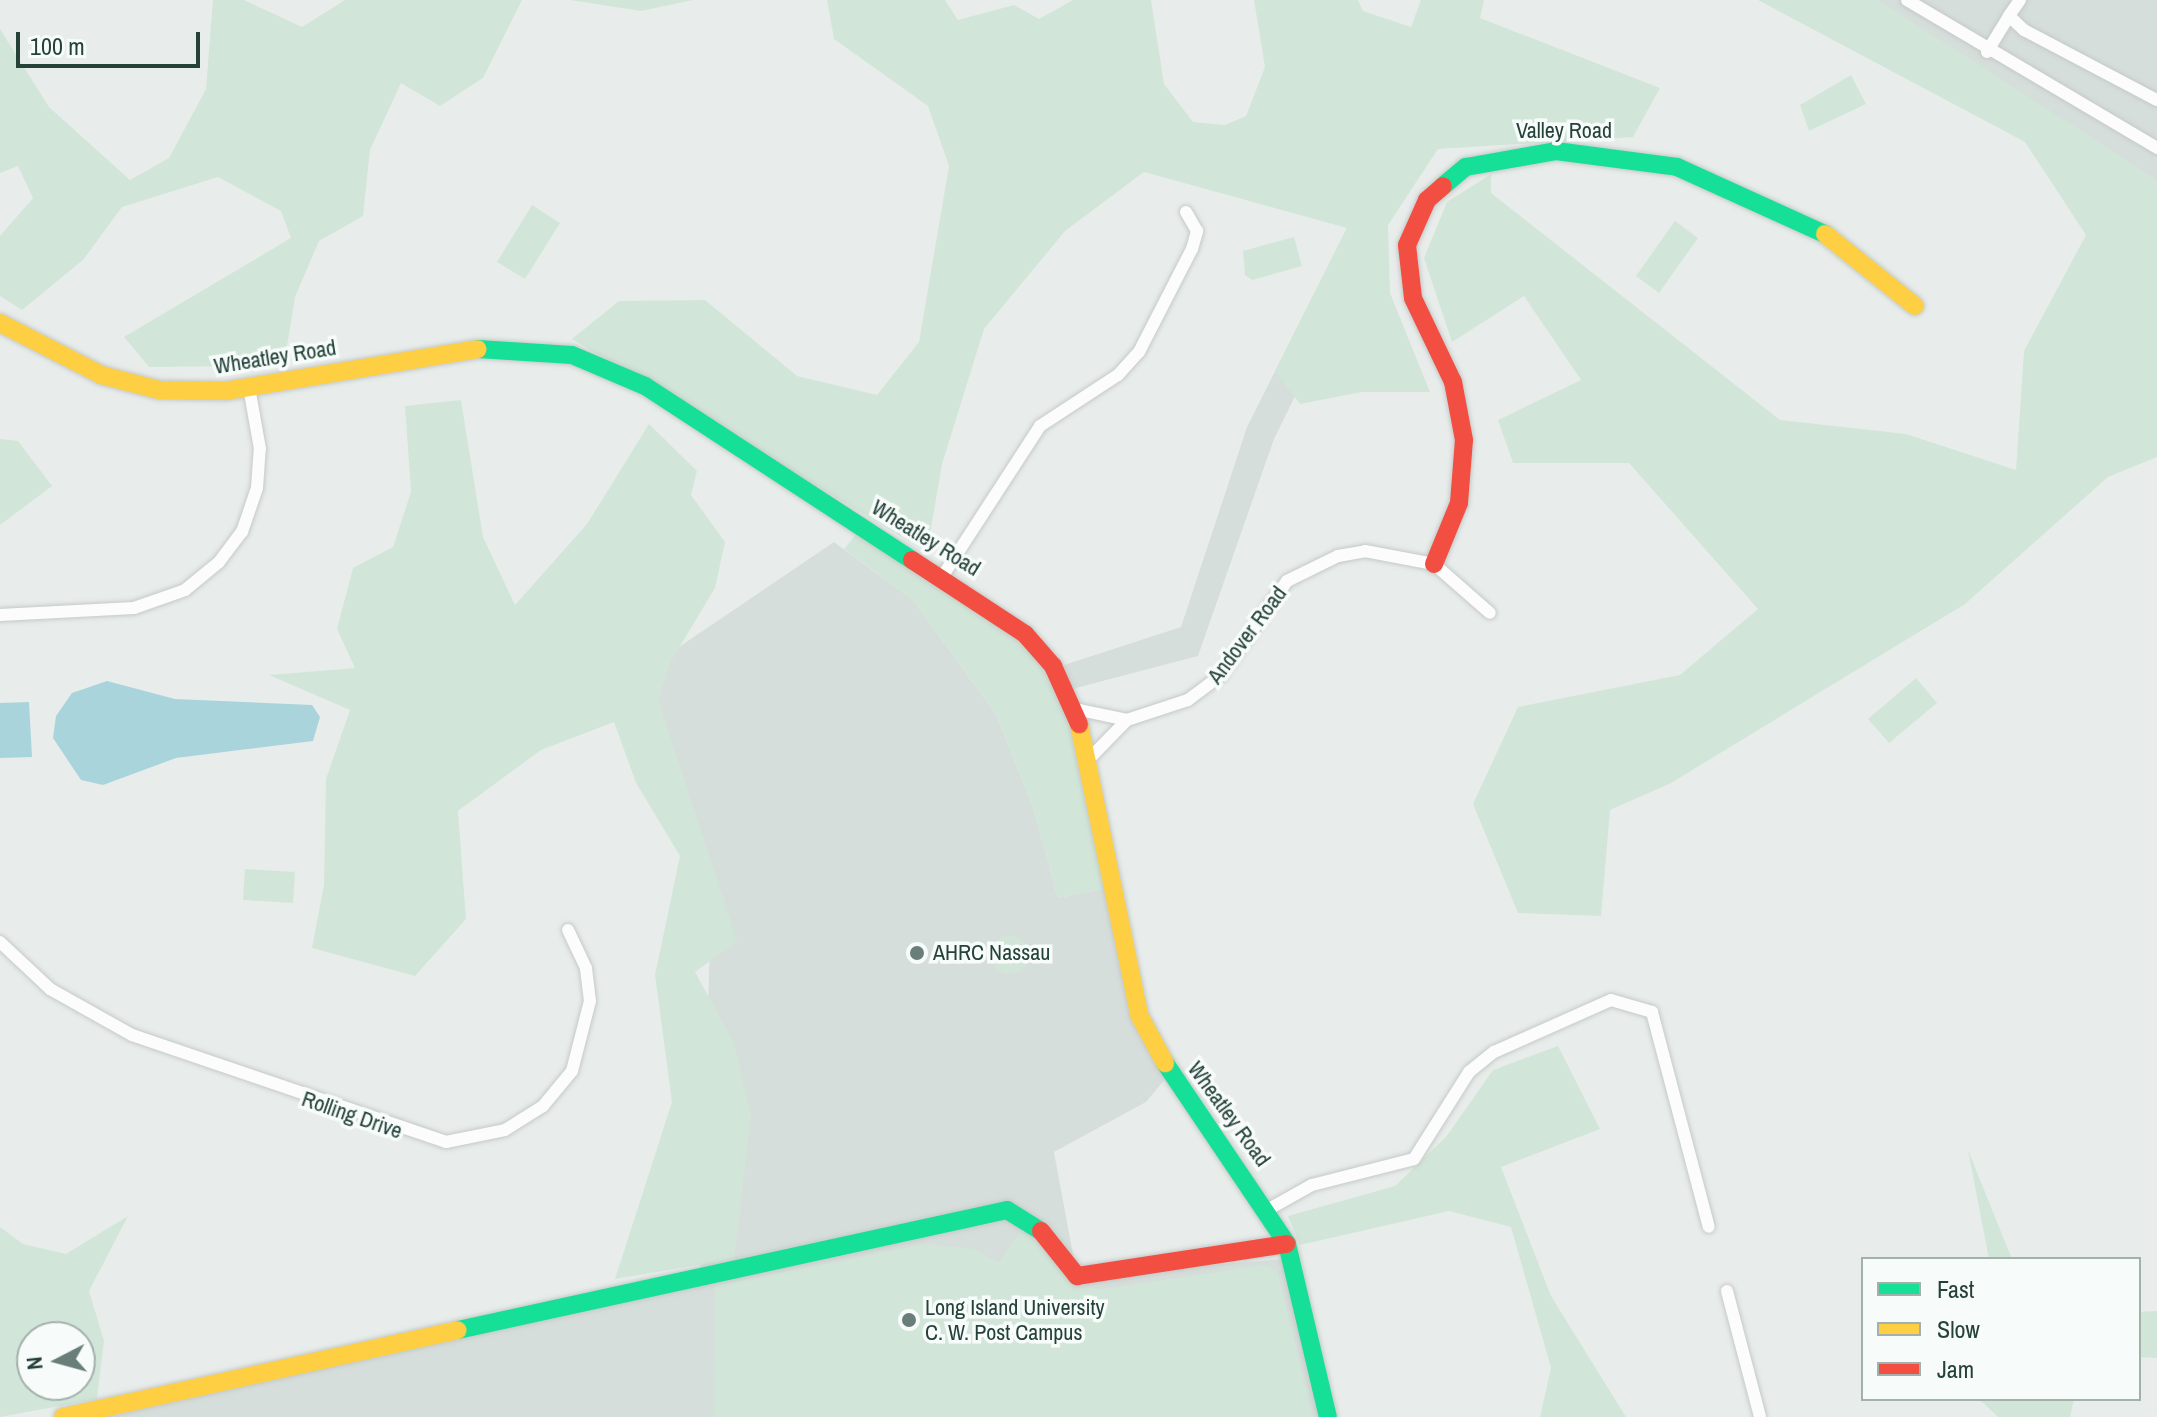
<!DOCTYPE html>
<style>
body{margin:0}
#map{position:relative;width:2157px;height:1417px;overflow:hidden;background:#e8edeb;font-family:"Archivo Narrow",sans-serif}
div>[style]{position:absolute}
.built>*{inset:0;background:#d6dedb}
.green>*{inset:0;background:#d1e6d8}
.round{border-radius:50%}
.water>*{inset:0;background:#a9d4db}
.roads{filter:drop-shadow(0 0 2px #c5cac8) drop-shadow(0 0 2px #c5cac8)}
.street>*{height:12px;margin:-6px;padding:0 6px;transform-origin:6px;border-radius:6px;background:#fcfcfc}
.fast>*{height:18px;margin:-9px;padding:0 9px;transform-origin:9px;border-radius:9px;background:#16e098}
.slow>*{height:18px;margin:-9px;padding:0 9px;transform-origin:9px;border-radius:9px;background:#ffcf43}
.jam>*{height:18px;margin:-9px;padding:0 9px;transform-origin:9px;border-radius:9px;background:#f24e42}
.dots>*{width:22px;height:22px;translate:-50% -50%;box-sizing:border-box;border:4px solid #f7fbf9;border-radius:50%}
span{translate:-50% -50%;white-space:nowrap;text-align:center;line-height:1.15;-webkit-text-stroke:7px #f7fbf9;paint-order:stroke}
.street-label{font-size:22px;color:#24423a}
.poi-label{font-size:22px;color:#24423a}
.left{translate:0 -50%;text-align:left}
.legend{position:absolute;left:1861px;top:1257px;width:280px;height:144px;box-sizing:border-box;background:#f7fbf9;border:2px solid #a3b1ad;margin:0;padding:10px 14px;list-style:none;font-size:24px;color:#24423a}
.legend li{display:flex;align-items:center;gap:16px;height:40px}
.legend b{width:40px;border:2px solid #a3b1ad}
.north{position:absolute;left:16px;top:1321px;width:80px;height:80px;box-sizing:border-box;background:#f7fbf9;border:2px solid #a3b1ad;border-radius:50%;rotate:264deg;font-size:22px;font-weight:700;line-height:32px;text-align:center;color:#24423a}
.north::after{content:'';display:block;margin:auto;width:28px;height:36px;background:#697e78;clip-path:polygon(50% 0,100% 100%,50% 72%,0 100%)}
.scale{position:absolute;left:16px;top:32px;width:184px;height:36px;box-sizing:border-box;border:4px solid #24423a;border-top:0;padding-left:10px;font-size:24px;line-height:28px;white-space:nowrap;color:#24423a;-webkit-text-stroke:6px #f7fbf9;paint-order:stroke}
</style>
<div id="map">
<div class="built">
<i style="clip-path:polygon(1791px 0,2157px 0,2157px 204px)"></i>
<i style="clip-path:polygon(1429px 65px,1453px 75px,1274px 439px,1198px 656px,1072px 689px,1061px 666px,1181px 627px,1247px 427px)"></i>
<i style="clip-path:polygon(834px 542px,913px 600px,996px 714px,1033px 807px,1058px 898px,1110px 887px,1135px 998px,1170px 1073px,1146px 1102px,1054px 1152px,1077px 1276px,1283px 1259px,1322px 1417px,75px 1417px,700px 1280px,711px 907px,642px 672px)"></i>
</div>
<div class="green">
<i style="clip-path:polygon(213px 0,244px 0,302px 27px,345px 0,522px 0,483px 78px,440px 106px,401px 83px,370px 150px,363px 216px,319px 241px,295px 297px,287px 346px,240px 366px,149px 367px,124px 337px,291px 238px,281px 211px,218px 177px,122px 207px,83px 260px,22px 310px,0 296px,0 236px,33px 198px,18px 166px,0 173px,0 29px,49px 107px,130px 180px,169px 158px,206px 89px)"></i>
<i style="clip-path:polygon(570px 0,693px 0,641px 11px)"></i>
<i style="clip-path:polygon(827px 0,945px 0,958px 20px,1014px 5px,1039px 19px,1073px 0,1151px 0,1164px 84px,1193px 122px,1225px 125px,1246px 116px,1265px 67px,1254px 0,1358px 0,1363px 11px,1411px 27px,1421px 0,1484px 0,1480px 18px,1660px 88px,1633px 137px,1438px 149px,1388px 225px,1390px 293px,1430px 392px,1362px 392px,1300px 404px,1275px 371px,1347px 228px,1144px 172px,1065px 231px,984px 329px,942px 464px,927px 552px,572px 339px,619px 301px,705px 300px,797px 376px,877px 395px,919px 342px,949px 166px,928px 106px,834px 39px)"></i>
<i style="clip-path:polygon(1758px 0,1878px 0,2157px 180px,2157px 457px,2108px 477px,1965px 604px,1671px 783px,1610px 810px,1601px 916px,1518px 913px,1473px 804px,1518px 707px,1680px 675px,1758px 609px,1629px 463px,1513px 463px,1498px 420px,1581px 380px,1524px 296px,1452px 342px,1424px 258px,1447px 202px,1491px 174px,1491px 193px,1780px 420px,1906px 434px,2016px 470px,2024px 351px,2086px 235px,2025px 142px)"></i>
<i style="clip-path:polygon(1851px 75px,1866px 104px,1809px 131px,1800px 105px)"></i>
<i style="clip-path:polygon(532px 205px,560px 223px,525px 279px,497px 262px)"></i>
<i style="clip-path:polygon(1675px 221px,1698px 238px,1659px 293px,1636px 276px)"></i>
<i style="clip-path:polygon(1294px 237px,1302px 266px,1252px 280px,1245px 275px,1243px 251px)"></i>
<i style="clip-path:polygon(461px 400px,483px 537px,515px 605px,587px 524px,649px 424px,697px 471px,691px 495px,725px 542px,715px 588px,670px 663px,658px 700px,737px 941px,695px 972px,733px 1041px,751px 1115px,734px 1259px,615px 1279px,672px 1102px,655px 975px,680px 856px,636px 783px,614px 722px,541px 750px,458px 811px,466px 919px,415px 976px,312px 948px,324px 885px,326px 779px,350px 710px,269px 675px,355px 668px,337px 629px,353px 568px,393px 547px,411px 492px,405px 406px)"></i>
<i style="clip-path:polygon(0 439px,18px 441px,52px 486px,0 525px)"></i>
<i style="clip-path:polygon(862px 527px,990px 606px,1065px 687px,1110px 887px,1058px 898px,1033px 807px,996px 714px,913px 600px,844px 549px)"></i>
<i style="clip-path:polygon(1916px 678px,1937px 703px,1889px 743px,1868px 719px)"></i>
<i style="clip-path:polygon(245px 869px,295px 872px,293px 903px,243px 900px)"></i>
<i class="round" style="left:991px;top:936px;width:38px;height:38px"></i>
<i style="clip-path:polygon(1558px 1046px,1600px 1129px,1501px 1167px,1551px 1296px,1626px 1417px,1540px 1417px,1551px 1368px,1511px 1227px,1449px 1211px,1300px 1245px,1288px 1216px,1395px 1186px,1446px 1137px,1493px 1070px)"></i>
<i style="clip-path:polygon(1968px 1150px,2012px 1259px,1989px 1259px)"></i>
<i style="clip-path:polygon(evenodd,128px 1216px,89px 1291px,104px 1341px,97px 1399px,0 1417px,0 1227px,23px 1244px,66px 1254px,128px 1216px,32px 1337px,80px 1337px,80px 1385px,32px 1385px,32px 1337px)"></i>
<i style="clip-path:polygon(1023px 1227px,1076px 1286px,1103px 1289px,1266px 1265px,1278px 1273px,1313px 1417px,714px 1417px,715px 1286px,925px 1244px,975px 1249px,999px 1263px)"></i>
<i style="clip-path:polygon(2157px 1311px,2157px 1358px,2139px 1357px,2139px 1312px)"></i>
<i style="clip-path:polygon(1979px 1399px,2074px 1399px,2070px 1417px,1998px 1417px)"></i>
</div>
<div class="water">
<i style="clip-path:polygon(107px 681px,175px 699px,312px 705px,320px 717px,313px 741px,176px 758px,103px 785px,81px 780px,53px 738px,56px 716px,72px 693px)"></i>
<i style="clip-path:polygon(29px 702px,32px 757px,0 758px,0 703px)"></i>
</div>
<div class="roads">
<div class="street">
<i style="left:1907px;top:0;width:291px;rotate:30.6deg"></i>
<i style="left:2020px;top:0;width:19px;rotate:125deg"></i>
<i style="left:2009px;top:16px;width:21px;rotate:43deg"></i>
<i style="left:2024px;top:30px;width:150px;rotate:27.8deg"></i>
<i style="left:1987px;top:52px;width:42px;rotate:-58.6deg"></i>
<i style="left:942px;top:577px;width:180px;rotate:-57deg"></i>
<i style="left:1040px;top:426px;width:93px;rotate:-33.2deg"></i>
<i style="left:1118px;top:375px;width:31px;rotate:-48deg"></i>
<i style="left:1139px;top:352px;width:116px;rotate:-62.8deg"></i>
<i style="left:1192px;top:249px;width:19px;rotate:-74deg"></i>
<i style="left:1197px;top:231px;width:22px;rotate:-120deg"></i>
<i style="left:0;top:615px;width:134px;rotate:-3deg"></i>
<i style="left:134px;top:608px;width:54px;rotate:-19.4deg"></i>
<i style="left:185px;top:590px;width:44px;rotate:-39.5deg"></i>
<i style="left:219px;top:562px;width:38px;rotate:-53deg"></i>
<i style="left:242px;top:532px;width:46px;rotate:-71.2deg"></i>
<i style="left:257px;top:488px;width:39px;rotate:-86deg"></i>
<i style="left:260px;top:449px;width:63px;rotate:-100.1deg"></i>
<i style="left:1075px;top:709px;width:53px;rotate:11.9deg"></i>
<i style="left:1127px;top:720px;width:64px;rotate:-18.2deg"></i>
<i style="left:1188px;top:700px;width:40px;rotate:-37deg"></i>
<i style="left:1220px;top:676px;width:116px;rotate:-54.8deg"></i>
<i style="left:1287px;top:581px;width:57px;rotate:-26.1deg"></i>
<i style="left:1338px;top:556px;width:27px;rotate:-10deg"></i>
<i style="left:1365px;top:551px;width:70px;rotate:10.7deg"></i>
<i style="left:1434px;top:564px;width:74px;rotate:41.2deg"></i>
<i style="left:1088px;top:760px;width:56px;rotate:-45.7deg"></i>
<i style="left:0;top:942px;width:69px;rotate:43.2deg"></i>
<i style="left:50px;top:989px;width:94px;rotate:29.3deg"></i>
<i style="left:132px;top:1035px;width:332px;rotate:18.8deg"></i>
<i style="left:446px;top:1142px;width:60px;rotate:-11.5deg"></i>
<i style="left:505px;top:1130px;width:45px;rotate:-32.3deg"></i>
<i style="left:543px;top:1106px;width:45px;rotate:-50.4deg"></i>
<i style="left:572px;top:1071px;width:72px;rotate:-75.6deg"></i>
<i style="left:590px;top:1001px;width:33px;rotate:-97deg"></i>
<i style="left:586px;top:968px;width:42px;rotate:-115.3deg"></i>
<i style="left:1269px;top:1209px;width:49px;rotate:-29.2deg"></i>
<i style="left:1312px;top:1185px;width:105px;rotate:-14.3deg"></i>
<i style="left:1414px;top:1159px;width:103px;rotate:-57.7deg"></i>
<i style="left:1469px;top:1072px;width:32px;rotate:-39deg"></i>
<i style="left:1494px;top:1052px;width:128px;rotate:-24deg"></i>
<i style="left:1611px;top:1000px;width:43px;rotate:16.3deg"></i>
<i style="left:1652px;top:1012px;width:222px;rotate:75.2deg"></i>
<i style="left:1727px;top:1291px;width:130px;rotate:75.3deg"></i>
</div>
<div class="fast">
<i style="left:1443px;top:186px;width:30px;rotate:-40deg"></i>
<i style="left:1466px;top:167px;width:91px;rotate:-10.1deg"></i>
<i style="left:1556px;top:151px;width:122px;rotate:7.5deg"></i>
<i style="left:1677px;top:167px;width:162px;rotate:24.4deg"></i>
<i style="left:478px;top:349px;width:94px;rotate:3.7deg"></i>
<i style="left:572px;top:355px;width:79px;rotate:23deg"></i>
<i style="left:645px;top:386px;width:319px;rotate:33.1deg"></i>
<i style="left:1165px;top:1063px;width:218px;rotate:56deg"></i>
<i style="left:1287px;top:1244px;width:178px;rotate:76.7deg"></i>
<i style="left:458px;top:1330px;width:562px;rotate:-12.33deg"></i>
<i style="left:1007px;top:1210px;width:40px;rotate:32deg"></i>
</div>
<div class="slow">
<i style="left:1825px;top:234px;width:115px;rotate:38.7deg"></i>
<i style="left:0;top:323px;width:114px;rotate:27.2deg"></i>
<i style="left:101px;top:375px;width:60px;rotate:14.5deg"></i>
<i style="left:159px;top:390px;width:66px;rotate:0.9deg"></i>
<i style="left:225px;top:391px;width:256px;rotate:-9.4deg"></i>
<i style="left:1079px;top:724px;width:297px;rotate:78.3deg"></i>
<i style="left:1139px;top:1015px;width:55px;rotate:61.6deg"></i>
<i style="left:63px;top:1417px;width:404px;rotate:-12.4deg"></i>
</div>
<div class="jam">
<i style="left:912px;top:560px;width:135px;rotate:33.2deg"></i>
<i style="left:1025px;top:634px;width:43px;rotate:48.8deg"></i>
<i style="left:1053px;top:666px;width:64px;rotate:65.9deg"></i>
<i style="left:1434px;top:564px;width:66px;rotate:-67.7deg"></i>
<i style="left:1459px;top:503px;width:63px;rotate:-85.5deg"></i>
<i style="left:1464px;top:440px;width:59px;rotate:-100.7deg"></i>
<i style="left:1453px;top:382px;width:93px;rotate:-115.5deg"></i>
<i style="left:1413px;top:298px;width:53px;rotate:-96.5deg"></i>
<i style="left:1407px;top:245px;width:49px;rotate:-66deg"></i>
<i style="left:1427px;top:200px;width:21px;rotate:-41deg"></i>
<i style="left:1041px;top:1231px;width:58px;rotate:51.3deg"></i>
<i style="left:1077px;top:1276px;width:212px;rotate:-8.7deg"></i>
</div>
</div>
<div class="dots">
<i style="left:917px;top:953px;background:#697e78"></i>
<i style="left:909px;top:1320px;background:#697e78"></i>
</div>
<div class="street-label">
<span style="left:1564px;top:131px">Valley Road</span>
<span style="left:275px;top:357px;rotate:-9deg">Wheatley Road</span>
<span style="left:926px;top:538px;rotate:32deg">Wheatley Road</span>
<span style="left:1247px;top:635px;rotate:-53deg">Andover Road</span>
<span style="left:1229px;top:1114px;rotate:54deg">Wheatley Road</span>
<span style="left:352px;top:1115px;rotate:19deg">Rolling Drive</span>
</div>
<div class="poi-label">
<span class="left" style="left:933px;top:953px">AHRC Nassau</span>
<span class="left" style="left:925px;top:1320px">Long Island University<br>C. W. Post Campus</span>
</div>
<ul class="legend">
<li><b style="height:10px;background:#16e098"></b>Fast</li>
<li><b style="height:10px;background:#ffcf43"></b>Slow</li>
<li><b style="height:10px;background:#f24e42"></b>Jam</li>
</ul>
<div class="north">N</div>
<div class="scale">100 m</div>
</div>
